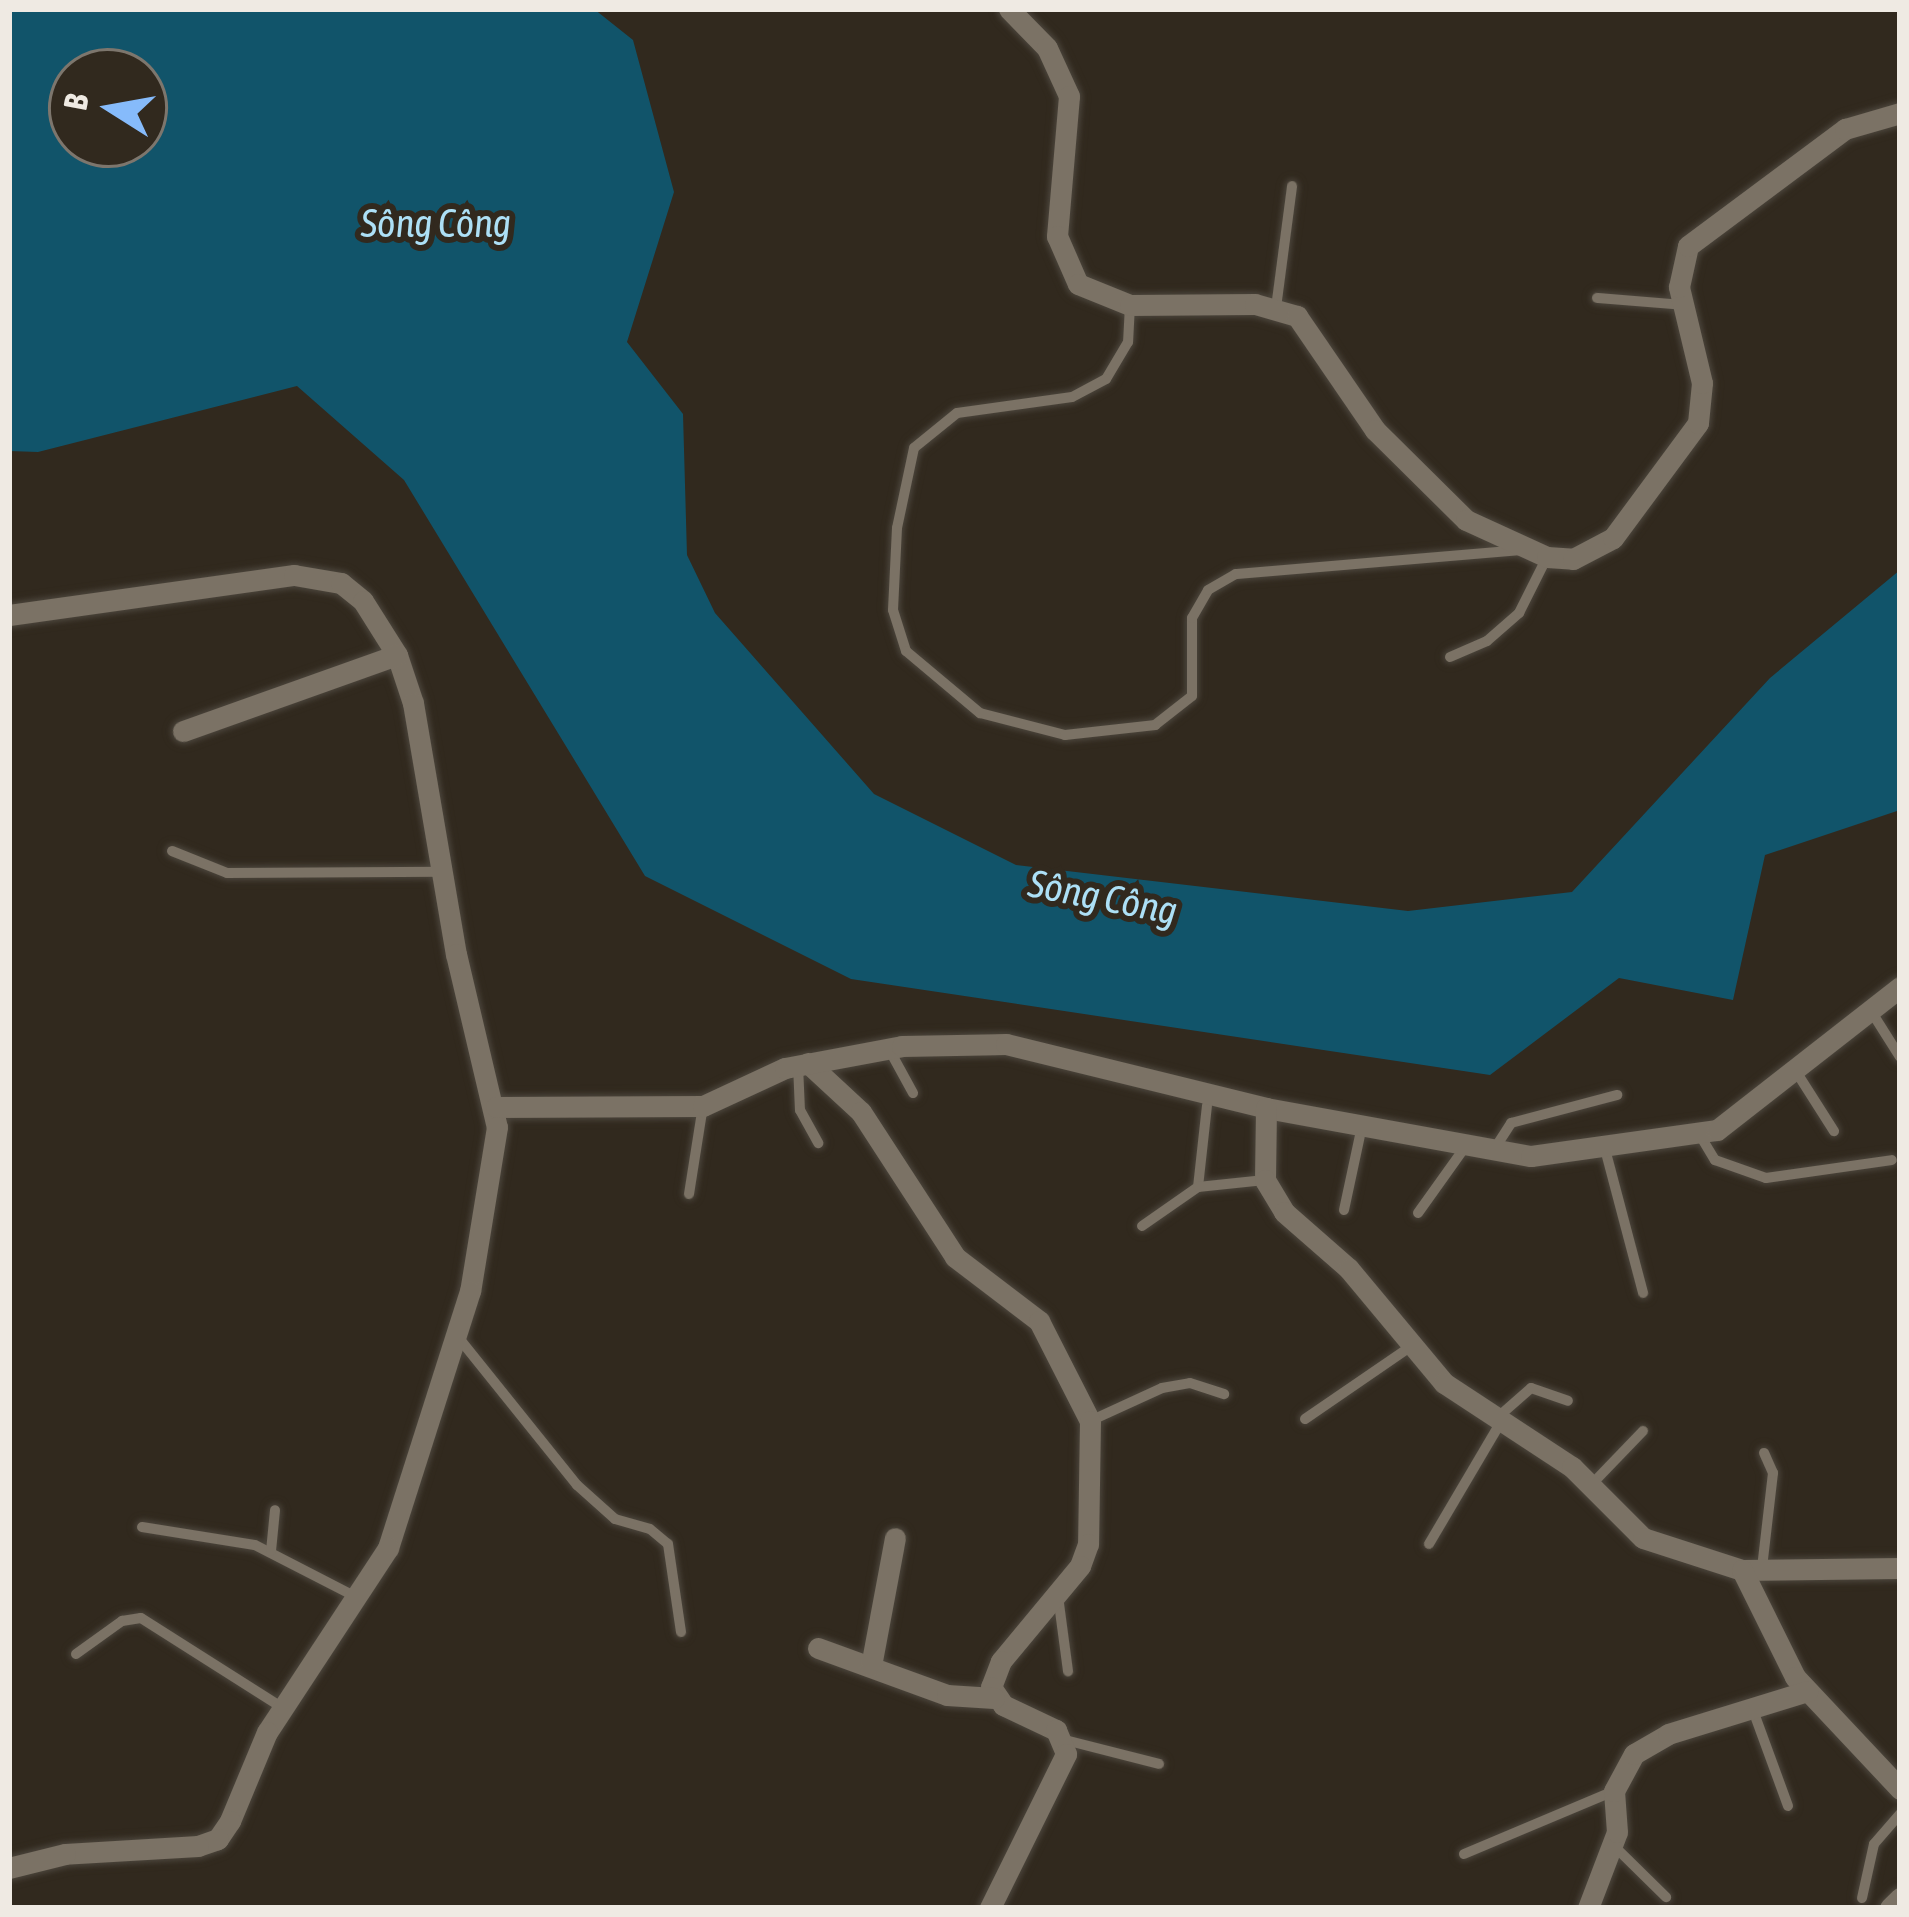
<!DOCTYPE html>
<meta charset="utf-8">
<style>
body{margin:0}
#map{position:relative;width:1909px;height:1917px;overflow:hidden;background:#31291e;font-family:"Asap Condensed",sans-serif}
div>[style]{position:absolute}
.water>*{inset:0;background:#11546a}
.roads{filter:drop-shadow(0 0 3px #4c463d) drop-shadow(0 0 3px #4c463d)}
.lane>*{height:10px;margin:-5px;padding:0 5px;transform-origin:5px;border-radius:5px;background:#7b7265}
.street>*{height:21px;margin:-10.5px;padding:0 10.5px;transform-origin:10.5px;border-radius:10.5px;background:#7b7265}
span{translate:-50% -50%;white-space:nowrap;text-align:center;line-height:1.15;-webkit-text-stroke:12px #31291e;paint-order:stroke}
.water-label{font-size:39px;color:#ade0f6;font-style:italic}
.frame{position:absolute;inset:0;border:12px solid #efeae3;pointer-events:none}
.north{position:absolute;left:48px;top:48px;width:120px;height:120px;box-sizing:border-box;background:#31291e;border:3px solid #7d766d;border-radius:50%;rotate:281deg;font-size:33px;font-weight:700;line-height:48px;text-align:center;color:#efeae3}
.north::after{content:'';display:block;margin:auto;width:42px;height:54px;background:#86bbfb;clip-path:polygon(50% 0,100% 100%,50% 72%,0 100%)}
</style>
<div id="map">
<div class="water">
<i style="clip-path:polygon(evenodd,9px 9px,594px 9px,633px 40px,674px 192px,627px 342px,683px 414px,687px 555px,715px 613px,874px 794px,1016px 865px,1408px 911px,1572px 892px,1770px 678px,1900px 570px,1900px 810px,1765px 855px,1733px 1000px,1619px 978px,1490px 1075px,851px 979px,645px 876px,404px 480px,297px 386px,38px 452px,9px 451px,9px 9px,72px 72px,144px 72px,144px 144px,72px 144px,72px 72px)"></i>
</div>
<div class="roads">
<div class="lane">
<i style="left:1597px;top:298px;width:87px;rotate:4.6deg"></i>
<i style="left:1130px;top:305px;width:37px;rotate:93deg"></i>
<i style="left:1128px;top:342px;width:43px;rotate:120.7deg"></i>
<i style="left:1106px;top:379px;width:38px;rotate:152deg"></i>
<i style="left:1072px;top:397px;width:116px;rotate:172.1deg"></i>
<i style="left:957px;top:413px;width:55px;rotate:140.9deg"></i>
<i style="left:914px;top:448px;width:82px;rotate:102deg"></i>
<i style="left:897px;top:528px;width:82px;rotate:92.8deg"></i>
<i style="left:893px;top:610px;width:43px;rotate:72.4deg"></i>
<i style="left:906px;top:651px;width:97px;rotate:40deg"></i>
<i style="left:980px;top:713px;width:88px;rotate:14.5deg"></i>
<i style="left:1065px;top:735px;width:91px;rotate:-6.3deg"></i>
<i style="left:1155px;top:725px;width:47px;rotate:-38.1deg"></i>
<i style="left:1192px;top:696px;width:78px;rotate:-90deg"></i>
<i style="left:1192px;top:618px;width:32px;rotate:-60deg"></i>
<i style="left:1208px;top:590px;width:32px;rotate:-30deg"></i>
<i style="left:1236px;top:574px;width:284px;rotate:-4.8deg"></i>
<i style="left:1276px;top:308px;width:123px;rotate:-82.5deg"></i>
<i style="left:1450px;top:657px;width:40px;rotate:-23.4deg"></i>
<i style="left:1487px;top:641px;width:43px;rotate:-41.2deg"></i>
<i style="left:1519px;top:613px;width:63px;rotate:-63.4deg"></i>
<i style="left:172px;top:851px;width:59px;rotate:21.8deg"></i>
<i style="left:227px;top:873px;width:216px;rotate:-0.3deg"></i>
<i style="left:1871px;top:1011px;width:54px;rotate:57.8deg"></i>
<i style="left:890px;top:1051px;width:48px;rotate:61.3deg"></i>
<i style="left:798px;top:1065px;width:45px;rotate:87.5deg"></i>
<i style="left:800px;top:1110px;width:38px;rotate:61deg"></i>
<i style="left:1797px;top:1073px;width:69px;rotate:57.5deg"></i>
<i style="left:1701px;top:1137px;width:27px;rotate:59deg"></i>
<i style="left:1715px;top:1160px;width:54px;rotate:19.4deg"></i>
<i style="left:1766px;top:1178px;width:127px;rotate:-8.1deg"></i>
<i style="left:1604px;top:1145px;width:153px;rotate:75.2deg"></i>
<i style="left:1495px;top:1148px;width:30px;rotate:-57deg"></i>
<i style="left:1511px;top:1123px;width:110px;rotate:-14.8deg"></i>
<i style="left:1198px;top:1187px;width:82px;rotate:-83.7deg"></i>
<i style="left:689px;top:1194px;width:89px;rotate:-81deg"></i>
<i style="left:1344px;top:1210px;width:86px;rotate:-77.9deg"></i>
<i style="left:1418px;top:1213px;width:81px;rotate:-54.5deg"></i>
<i style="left:1142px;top:1226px;width:68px;rotate:-34.9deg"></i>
<i style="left:1198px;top:1187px;width:67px;rotate:-6deg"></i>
<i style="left:458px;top:1337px;width:190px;rotate:51.2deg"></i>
<i style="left:577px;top:1485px;width:51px;rotate:41.8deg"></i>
<i style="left:615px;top:1519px;width:36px;rotate:16deg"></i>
<i style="left:650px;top:1529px;width:23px;rotate:40deg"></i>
<i style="left:668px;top:1544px;width:89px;rotate:81.6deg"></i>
<i style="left:1498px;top:1417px;width:44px;rotate:-41.3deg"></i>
<i style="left:1531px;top:1388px;width:39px;rotate:19deg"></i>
<i style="left:1305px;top:1419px;width:131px;rotate:-34.4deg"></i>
<i style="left:1090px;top:1421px;width:79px;rotate:-24.6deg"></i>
<i style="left:1162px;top:1388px;width:28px;rotate:-10deg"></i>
<i style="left:1190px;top:1383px;width:36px;rotate:18deg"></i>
<i style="left:1591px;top:1485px;width:75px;rotate:-46.1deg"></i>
<i style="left:142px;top:1527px;width:114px;rotate:9.1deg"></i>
<i style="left:255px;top:1545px;width:114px;rotate:27.2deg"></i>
<i style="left:1429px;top:1544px;width:142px;rotate:-59.5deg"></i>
<i style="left:271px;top:1551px;width:41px;rotate:-84.4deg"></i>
<i style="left:1762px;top:1568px;width:96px;rotate:-83.4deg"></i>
<i style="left:1773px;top:1473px;width:22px;rotate:-114deg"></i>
<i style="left:1058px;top:1596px;width:76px;rotate:82.4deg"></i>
<i style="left:76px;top:1654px;width:57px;rotate:-35.7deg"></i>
<i style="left:122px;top:1621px;width:19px;rotate:-9deg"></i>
<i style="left:141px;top:1618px;width:168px;rotate:32.4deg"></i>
<i style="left:1754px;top:1713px;width:99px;rotate:69.9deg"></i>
<i style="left:1065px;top:1740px;width:97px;rotate:14.3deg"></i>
<i style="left:1612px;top:1844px;width:76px;rotate:44.5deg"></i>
<i style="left:1464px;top:1854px;width:163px;rotate:-22.8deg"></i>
<i style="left:1862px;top:1898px;width:55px;rotate:-77.5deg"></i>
<i style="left:1874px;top:1844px;width:40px;rotate:-49deg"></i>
</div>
<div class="street">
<i style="left:1009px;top:9px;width:54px;rotate:45.7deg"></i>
<i style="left:1047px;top:48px;width:53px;rotate:65.4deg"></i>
<i style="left:1069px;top:96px;width:141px;rotate:94.9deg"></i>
<i style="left:1057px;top:236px;width:52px;rotate:66.4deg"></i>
<i style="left:1078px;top:284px;width:56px;rotate:22deg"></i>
<i style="left:1130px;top:305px;width:125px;rotate:-0.5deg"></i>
<i style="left:1255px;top:304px;width:44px;rotate:15.9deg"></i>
<i style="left:1297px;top:316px;width:138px;rotate:55.6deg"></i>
<i style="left:1375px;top:430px;width:128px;rotate:44.7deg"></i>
<i style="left:1466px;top:520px;width:89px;rotate:24.6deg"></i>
<i style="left:1547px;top:557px;width:26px;rotate:4deg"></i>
<i style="left:1573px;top:559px;width:45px;rotate:-27.7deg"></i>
<i style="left:1613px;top:538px;width:143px;rotate:-53.5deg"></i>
<i style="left:1698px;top:423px;width:40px;rotate:-84.3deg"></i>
<i style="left:1702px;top:383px;width:99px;rotate:-103.5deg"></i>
<i style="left:1679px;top:287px;width:42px;rotate:-77.6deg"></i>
<i style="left:1688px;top:246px;width:196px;rotate:-36.7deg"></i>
<i style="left:1845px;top:129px;width:57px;rotate:-16.2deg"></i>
<i style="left:9px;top:615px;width:288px;rotate:-8deg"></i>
<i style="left:294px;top:575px;width:48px;rotate:9.7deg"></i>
<i style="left:341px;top:583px;width:28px;rotate:39deg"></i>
<i style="left:363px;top:601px;width:64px;rotate:57.8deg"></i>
<i style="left:397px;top:655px;width:51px;rotate:71.6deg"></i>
<i style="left:413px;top:703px;width:255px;rotate:80.3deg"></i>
<i style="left:456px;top:954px;width:178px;rotate:76.7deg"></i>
<i style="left:497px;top:1127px;width:166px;rotate:99.3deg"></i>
<i style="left:470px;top:1291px;width:270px;rotate:107.7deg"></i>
<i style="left:388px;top:1548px;width:220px;rotate:123.3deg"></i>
<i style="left:267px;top:1732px;width:96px;rotate:112.6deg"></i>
<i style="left:230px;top:1821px;width:22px;rotate:124deg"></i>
<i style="left:218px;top:1839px;width:21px;rotate:161deg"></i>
<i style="left:198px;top:1846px;width:133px;rotate:176.6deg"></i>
<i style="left:65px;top:1854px;width:58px;rotate:166deg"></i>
<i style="left:183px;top:731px;width:227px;rotate:-19.6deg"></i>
<i style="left:808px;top:1063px;width:72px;rotate:42.8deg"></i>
<i style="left:861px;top:1112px;width:173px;rotate:57deg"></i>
<i style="left:955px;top:1257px;width:106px;rotate:37.3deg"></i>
<i style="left:1039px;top:1321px;width:112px;rotate:63deg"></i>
<i style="left:1090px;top:1421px;width:123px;rotate:90.9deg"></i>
<i style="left:1088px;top:1544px;width:23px;rotate:110deg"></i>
<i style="left:1080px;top:1566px;width:124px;rotate:129.7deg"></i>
<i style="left:1001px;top:1661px;width:28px;rotate:111deg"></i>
<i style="left:991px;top:1687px;width:22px;rotate:56deg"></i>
<i style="left:1003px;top:1705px;width:59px;rotate:25.3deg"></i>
<i style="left:1056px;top:1730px;width:26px;rotate:67deg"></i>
<i style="left:1066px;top:1754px;width:172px;rotate:116.3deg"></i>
<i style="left:496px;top:1107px;width:207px;rotate:-0.3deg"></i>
<i style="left:703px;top:1106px;width:90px;rotate:-24.9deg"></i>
<i style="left:785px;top:1068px;width:119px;rotate:-10.6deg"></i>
<i style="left:902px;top:1046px;width:104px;rotate:-1.1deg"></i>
<i style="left:1006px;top:1044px;width:268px;rotate:13.8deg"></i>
<i style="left:1266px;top:1108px;width:269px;rotate:10.3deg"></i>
<i style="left:1531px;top:1156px;width:188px;rotate:-8deg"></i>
<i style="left:1717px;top:1130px;width:232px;rotate:-38deg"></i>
<i style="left:1266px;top:1108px;width:72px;rotate:90.8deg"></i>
<i style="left:1265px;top:1180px;width:37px;rotate:59deg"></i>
<i style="left:1284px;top:1212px;width:86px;rotate:41.2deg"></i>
<i style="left:1349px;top:1269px;width:148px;rotate:50.2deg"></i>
<i style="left:1444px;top:1383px;width:153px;rotate:33.3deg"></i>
<i style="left:1572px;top:1467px;width:100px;rotate:45deg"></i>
<i style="left:1643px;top:1538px;width:104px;rotate:17.9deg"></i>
<i style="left:1742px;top:1570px;width:158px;rotate:-0.7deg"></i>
<i style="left:1742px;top:1570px;width:119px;rotate:63.6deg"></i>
<i style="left:1795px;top:1677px;width:154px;rotate:46.8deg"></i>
<i style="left:818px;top:1648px;width:137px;rotate:20deg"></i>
<i style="left:947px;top:1695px;width:47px;rotate:3.7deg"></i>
<i style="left:871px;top:1666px;width:130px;rotate:-79.4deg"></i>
<i style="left:1588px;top:1908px;width:81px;rotate:-69.1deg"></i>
<i style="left:1617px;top:1832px;width:41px;rotate:-94.2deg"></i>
<i style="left:1614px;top:1791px;width:42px;rotate:-61.6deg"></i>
<i style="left:1634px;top:1754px;width:39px;rotate:-30deg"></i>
<i style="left:1668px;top:1734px;width:146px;rotate:-17.1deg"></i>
<i style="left:1890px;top:1908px;width:14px;rotate:-45deg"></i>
</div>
</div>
<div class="water-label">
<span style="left:436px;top:223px">Sông Công</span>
<span style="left:1103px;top:897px;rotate:11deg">Sông Công</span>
</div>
<div class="frame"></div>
<div class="north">B</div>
</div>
